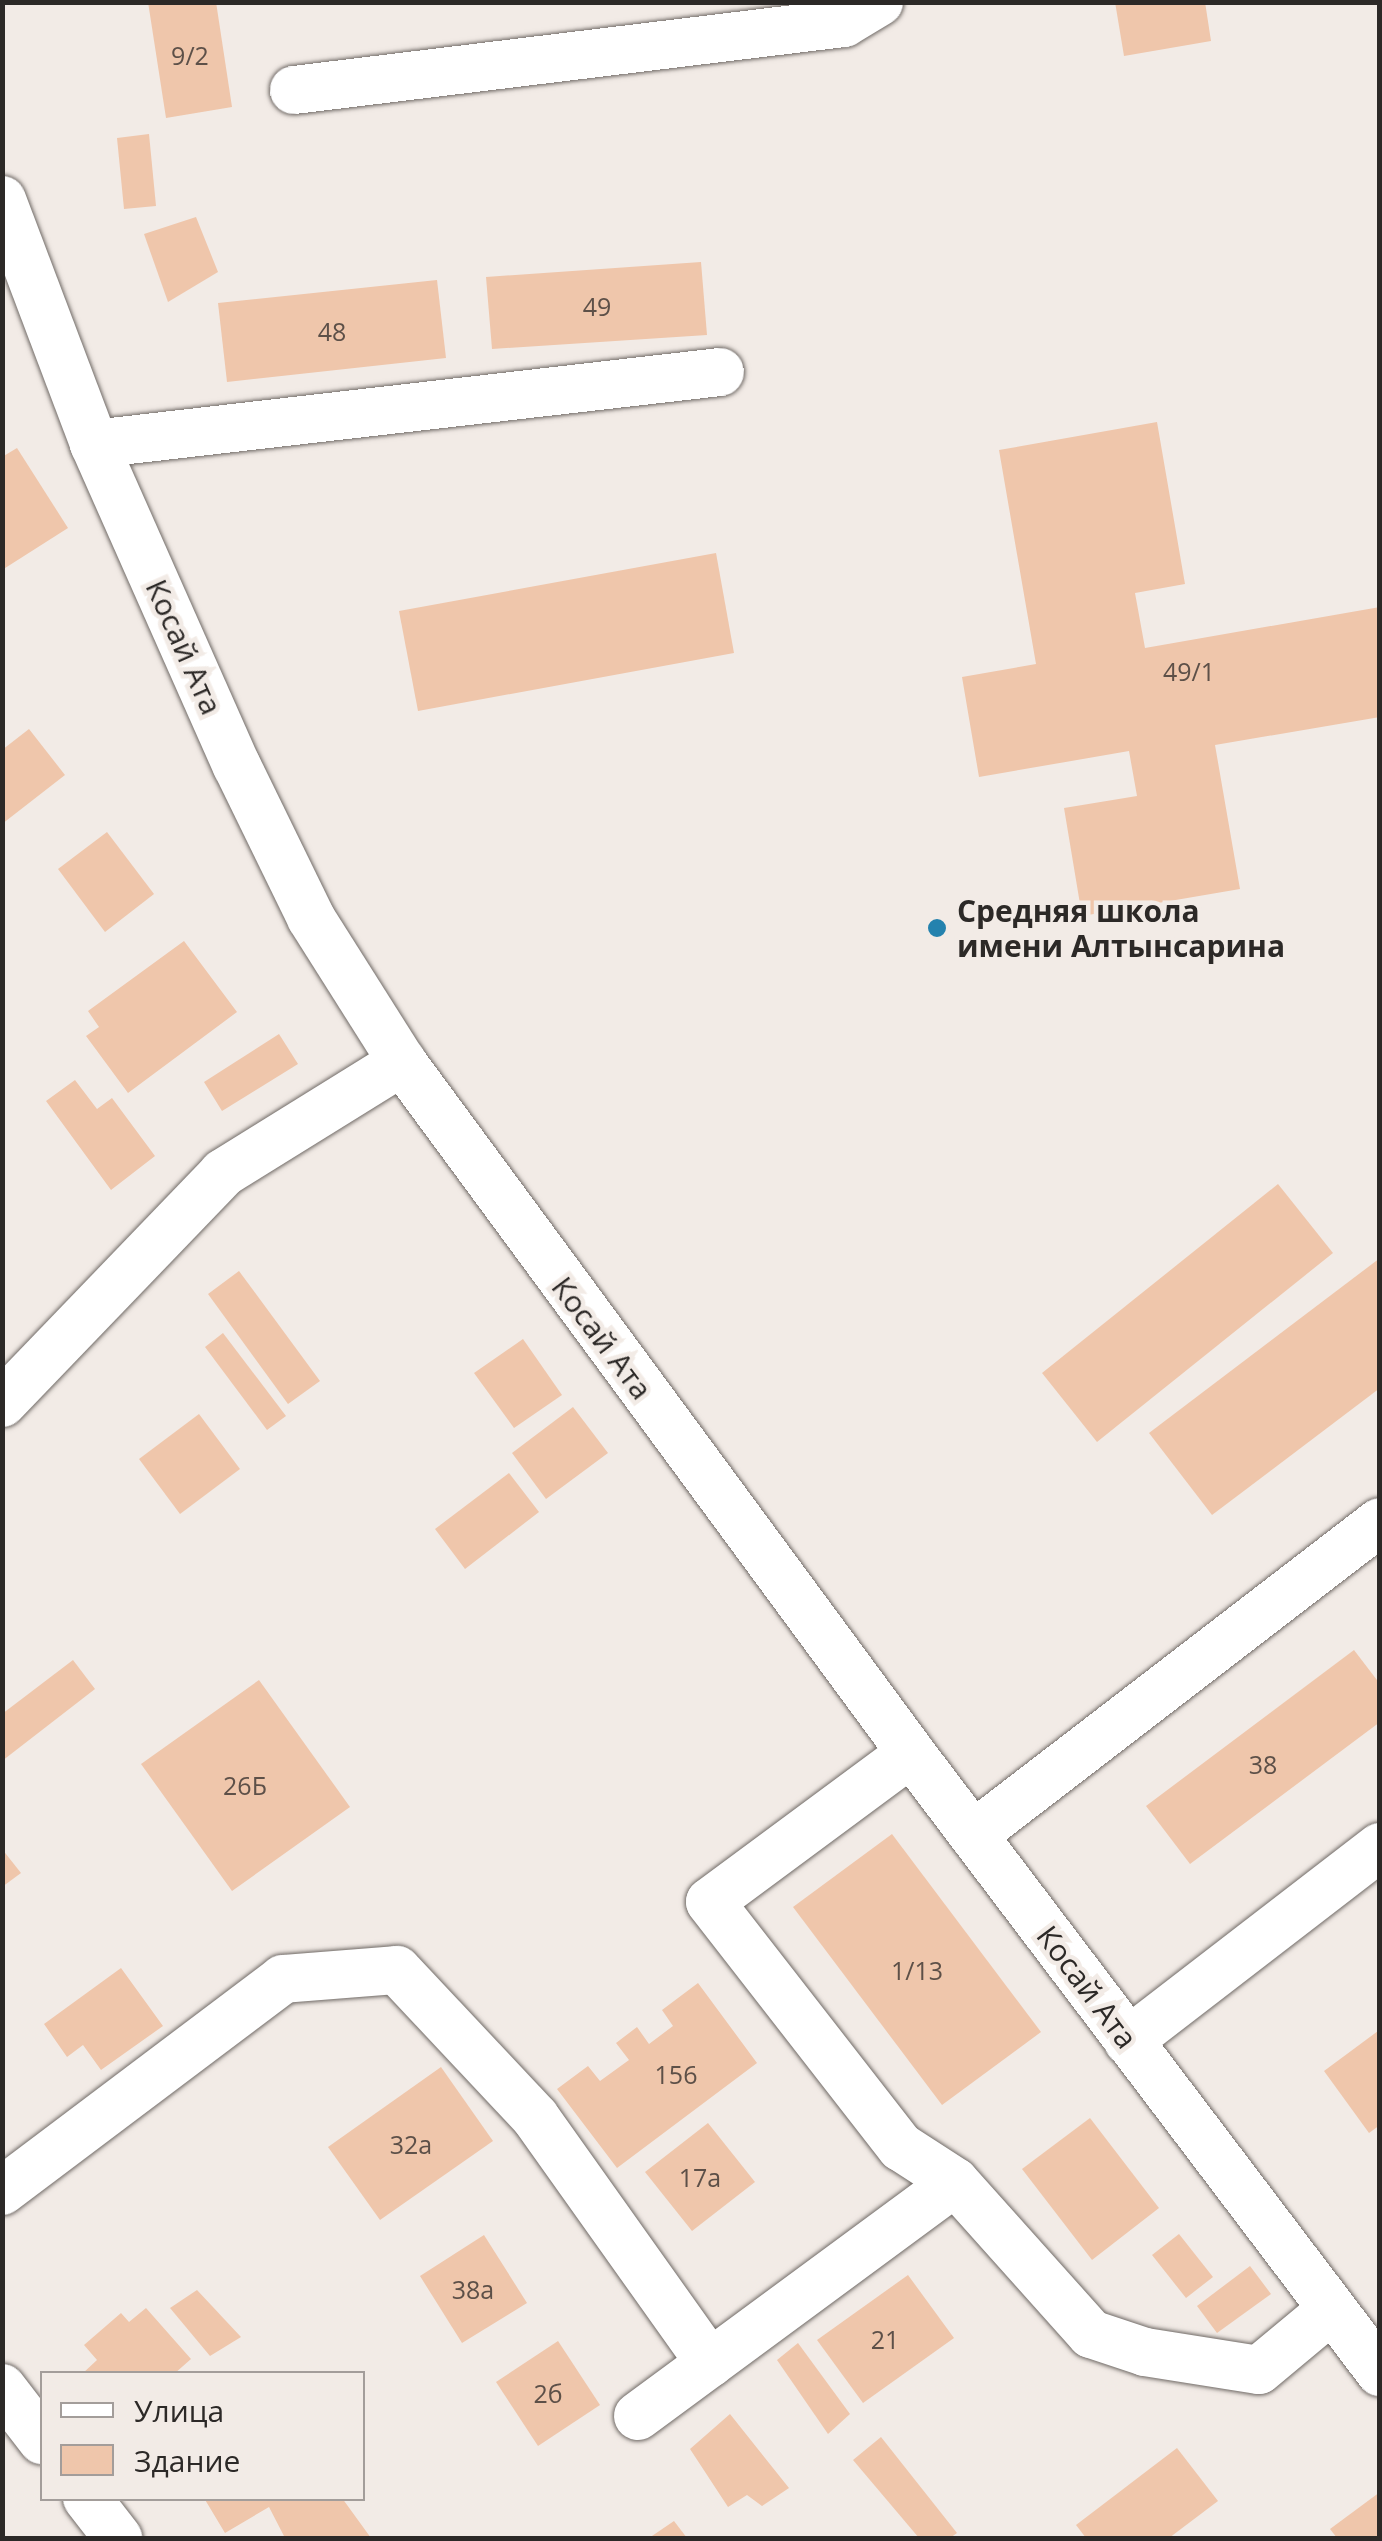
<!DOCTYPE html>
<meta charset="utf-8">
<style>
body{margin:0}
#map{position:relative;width:1382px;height:2541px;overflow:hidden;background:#f2ebe6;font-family:"Open Sans",sans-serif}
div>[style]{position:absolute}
.building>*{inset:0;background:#efc6ab}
.roads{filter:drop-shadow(0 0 2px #706a66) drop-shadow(0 0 2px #706a66)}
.minor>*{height:48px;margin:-24px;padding:0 24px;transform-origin:24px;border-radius:24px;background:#fff}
.dots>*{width:28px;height:28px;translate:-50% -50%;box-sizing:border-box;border:5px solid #f2ebe6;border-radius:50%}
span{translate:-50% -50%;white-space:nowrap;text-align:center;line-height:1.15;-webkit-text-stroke:9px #f2ebe6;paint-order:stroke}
.number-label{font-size:25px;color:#5d5048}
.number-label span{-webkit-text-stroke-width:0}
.street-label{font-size:30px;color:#2c2927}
.poi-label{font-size:30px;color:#2c2927;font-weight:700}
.left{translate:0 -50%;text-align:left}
.frame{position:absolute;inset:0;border:5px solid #2c2927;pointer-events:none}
.legend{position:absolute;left:40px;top:2371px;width:325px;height:130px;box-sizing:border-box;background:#f2ebe6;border:2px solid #a39d9a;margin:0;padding:12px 18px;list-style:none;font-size:30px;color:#2c2927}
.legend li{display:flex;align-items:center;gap:20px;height:50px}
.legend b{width:50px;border:2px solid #a39d9a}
</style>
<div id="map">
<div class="building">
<i style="clip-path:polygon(148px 2px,216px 2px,232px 107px,166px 118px)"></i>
<i style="clip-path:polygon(1115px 2px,1205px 2px,1211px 41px,1124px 56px)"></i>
<i style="clip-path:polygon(149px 134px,156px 206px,124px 209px,117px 138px)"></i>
<i style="clip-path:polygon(196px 217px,218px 272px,168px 302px,144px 234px)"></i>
<i style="clip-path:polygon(701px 262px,707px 335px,492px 349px,486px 277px)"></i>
<i style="clip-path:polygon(437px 280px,446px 358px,227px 382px,218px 303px)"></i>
<i style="clip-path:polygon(1157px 422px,1185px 584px,1135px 593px,1145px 648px,1380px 607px,1380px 717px,1215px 745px,1240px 889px,1082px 916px,1064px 808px,1137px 796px,1129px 751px,979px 777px,962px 677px,1036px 664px,999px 450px)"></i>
<i style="clip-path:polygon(17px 448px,68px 528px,2px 570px,2px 457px)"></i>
<i style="clip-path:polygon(716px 553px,734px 653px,418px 711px,399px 611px)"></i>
<i style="clip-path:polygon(29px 729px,65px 775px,2px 824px,2px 750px)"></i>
<i style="clip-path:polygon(107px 832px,154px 894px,105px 932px,58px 869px)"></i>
<i style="clip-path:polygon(184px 941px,237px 1012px,128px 1093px,86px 1036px,99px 1027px,88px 1011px)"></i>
<i style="clip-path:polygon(279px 1034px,298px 1064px,222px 1111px,204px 1082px)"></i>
<i style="clip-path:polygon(75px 1080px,97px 1109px,112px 1098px,155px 1156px,111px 1190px,46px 1101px)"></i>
<i style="clip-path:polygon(1278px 1184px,1333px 1253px,1097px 1442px,1042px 1373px)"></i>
<i style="clip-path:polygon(1380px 1258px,1380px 1388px,1212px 1515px,1149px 1433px)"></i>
<i style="clip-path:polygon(239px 1271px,320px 1381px,288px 1404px,208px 1294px)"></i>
<i style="clip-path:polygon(223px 1333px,286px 1416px,267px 1430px,205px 1347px)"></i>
<i style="clip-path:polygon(523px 1339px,562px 1395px,514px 1428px,474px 1373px)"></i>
<i style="clip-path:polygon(573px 1407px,608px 1453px,546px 1499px,512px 1453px)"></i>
<i style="clip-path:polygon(199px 1414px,240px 1469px,180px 1514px,139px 1459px)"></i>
<i style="clip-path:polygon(509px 1473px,539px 1512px,465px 1569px,435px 1529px)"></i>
<i style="clip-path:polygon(1354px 1650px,1380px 1684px,1380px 1722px,1190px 1864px,1146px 1806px)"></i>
<i style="clip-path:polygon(73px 1660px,95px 1689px,2px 1761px,2px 1714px)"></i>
<i style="clip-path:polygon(259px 1680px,350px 1807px,232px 1891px,141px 1764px)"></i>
<i style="clip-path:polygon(892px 1834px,1041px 2032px,942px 2105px,793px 1907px)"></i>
<i style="clip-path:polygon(2px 1849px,21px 1873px,2px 1887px)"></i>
<i style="clip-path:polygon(121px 1968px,163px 2026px,101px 2070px,83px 2045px,67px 2057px,44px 2024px)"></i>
<i style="clip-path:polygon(698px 1983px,757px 2063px,617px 2168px,557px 2089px,588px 2066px,600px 2081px,629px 2060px,616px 2043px,637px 2027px,649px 2044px,673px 2026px,662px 2010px)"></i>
<i style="clip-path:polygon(1378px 2031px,1380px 2125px,1369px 2133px,1324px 2071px)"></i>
<i style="clip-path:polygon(441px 2067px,493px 2141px,380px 2220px,328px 2147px)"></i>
<i style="clip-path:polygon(1090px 2118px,1159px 2208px,1092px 2260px,1022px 2169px)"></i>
<i style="clip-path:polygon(708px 2123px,755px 2182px,692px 2231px,645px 2172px)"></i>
<i style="clip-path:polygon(1179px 2234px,1213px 2277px,1186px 2298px,1152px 2255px)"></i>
<i style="clip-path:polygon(484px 2235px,527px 2303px,462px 2343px,420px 2276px)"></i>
<i style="clip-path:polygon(1250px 2266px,1271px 2294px,1217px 2333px,1197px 2306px)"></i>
<i style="clip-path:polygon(908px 2275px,954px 2338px,863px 2403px,817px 2340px)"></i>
<i style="clip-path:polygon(197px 2290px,241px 2337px,210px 2356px,170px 2308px)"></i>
<i style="clip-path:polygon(146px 2308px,191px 2359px,174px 2374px,82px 2374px,97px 2360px,84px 2345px,121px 2313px,129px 2322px)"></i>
<i style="clip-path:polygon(558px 2341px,600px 2405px,538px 2446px,496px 2382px)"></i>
<i style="clip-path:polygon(798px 2343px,850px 2414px,828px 2434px,777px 2360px)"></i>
<i style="clip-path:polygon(730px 2414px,789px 2488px,762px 2506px,747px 2495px,728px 2507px,690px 2449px)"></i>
<i style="clip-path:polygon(881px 2437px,957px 2533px,950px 2538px,919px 2538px,853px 2460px)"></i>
<i style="clip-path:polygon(1177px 2448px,1218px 2501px,1169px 2538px,1086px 2538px,1076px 2525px)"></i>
<i style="clip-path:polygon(1380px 2492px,1380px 2538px,1337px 2538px,1330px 2529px)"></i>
<i style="clip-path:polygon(204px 2498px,342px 2498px,371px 2538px,285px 2538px,269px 2507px,225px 2533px)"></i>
<i style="clip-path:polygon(674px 2521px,687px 2538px,649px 2538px)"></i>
</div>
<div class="roads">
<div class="minor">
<i style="left:294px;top:90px;width:554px;rotate:-6.95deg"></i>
<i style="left:844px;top:23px;width:41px;rotate:-31deg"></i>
<i style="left:2px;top:200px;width:261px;rotate:69.3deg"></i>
<i style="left:94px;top:444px;width:352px;rotate:66.1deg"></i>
<i style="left:237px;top:766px;width:169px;rotate:64deg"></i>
<i style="left:311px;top:918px;width:170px;rotate:57.7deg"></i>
<i style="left:402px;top:1062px;width:858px;rotate:53.62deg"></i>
<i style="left:911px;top:1753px;width:777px;rotate:52.85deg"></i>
<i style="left:94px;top:444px;width:630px;rotate:-6.56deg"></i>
<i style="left:2px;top:1403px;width:319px;rotate:-46.1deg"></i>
<i style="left:223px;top:1173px;width:211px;rotate:-31.8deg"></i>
<i style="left:911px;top:1753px;width:250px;rotate:143.5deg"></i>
<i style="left:710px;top:1902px;width:311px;rotate:52.1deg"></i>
<i style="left:901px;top:2147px;width:64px;rotate:32.9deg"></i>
<i style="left:955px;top:2182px;width:204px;rotate:48.2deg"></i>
<i style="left:1091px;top:2334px;width:57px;rotate:18.4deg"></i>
<i style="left:1145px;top:2352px;width:115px;rotate:9deg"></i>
<i style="left:1259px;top:2370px;width:94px;rotate:-39.8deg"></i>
<i style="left:973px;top:1835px;width:513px;rotate:-37.56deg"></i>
<i style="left:1128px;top:2041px;width:318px;rotate:-37.6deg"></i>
<i style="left:2px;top:2191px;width:352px;rotate:-37deg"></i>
<i style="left:283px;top:1979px;width:114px;rotate:-4.5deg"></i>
<i style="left:397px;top:1970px;width:202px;rotate:46.8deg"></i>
<i style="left:535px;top:2117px;width:302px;rotate:54.6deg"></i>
<i style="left:2px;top:2388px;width:66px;rotate:52.4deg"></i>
<i style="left:638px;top:2416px;width:394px;rotate:-36.4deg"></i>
<i style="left:87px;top:2498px;width:51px;rotate:52.2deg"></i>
</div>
</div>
<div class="dots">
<i style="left:937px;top:928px;background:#2482ae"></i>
</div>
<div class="number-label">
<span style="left:190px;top:55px">9/2</span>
<span style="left:597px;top:306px">49</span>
<span style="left:332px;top:331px">48</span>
<span style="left:1189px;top:671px">49/1</span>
<span style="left:1263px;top:1764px">38</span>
<span style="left:245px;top:1785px">26Б</span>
<span style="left:917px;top:1970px">1/13</span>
<span style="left:676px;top:2074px">156</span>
<span style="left:411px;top:2144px">32а</span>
<span style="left:700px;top:2177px">17а</span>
<span style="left:473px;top:2289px">38а</span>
<span style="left:885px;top:2339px">21</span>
<span style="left:548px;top:2393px">2б</span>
</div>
<div class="street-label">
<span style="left:184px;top:647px;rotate:66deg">Косай Ата</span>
<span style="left:602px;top:1338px;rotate:53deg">Косай Ата</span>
<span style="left:1087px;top:1987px;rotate:53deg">Косай Ата</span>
</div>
<div class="poi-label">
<span class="left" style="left:957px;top:928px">Средняя школа<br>имени Алтынсарина</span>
</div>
<div class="frame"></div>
<ul class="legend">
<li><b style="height:12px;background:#fff"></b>Улица</li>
<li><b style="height:28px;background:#efc6ab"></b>Здание</li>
</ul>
</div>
